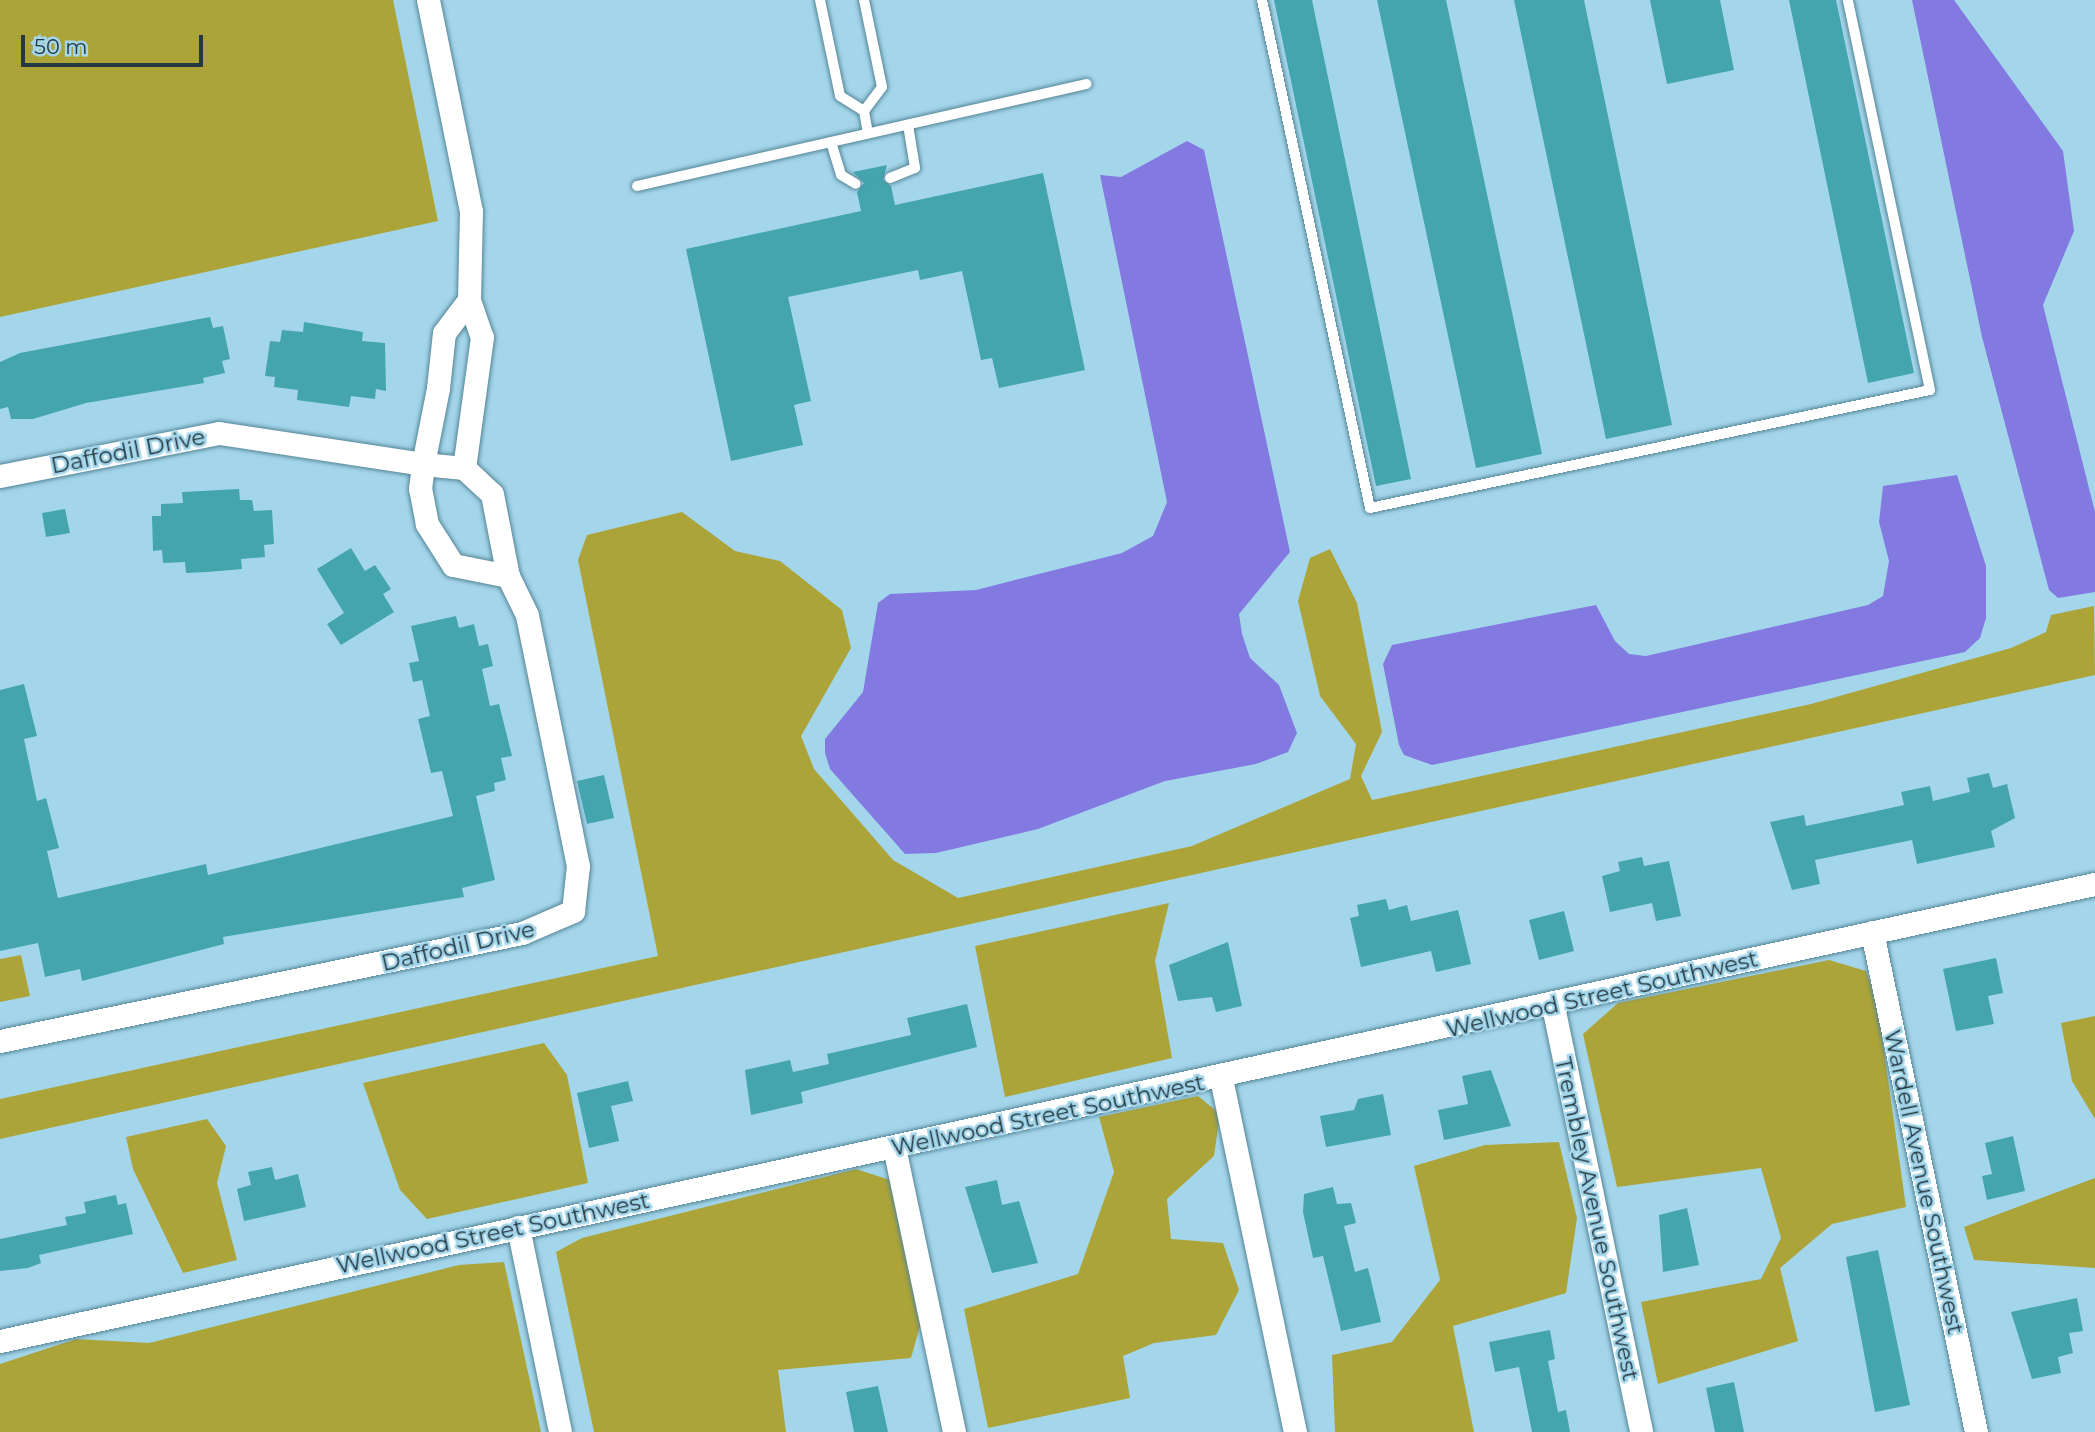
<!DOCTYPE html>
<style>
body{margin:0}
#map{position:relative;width:2095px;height:1432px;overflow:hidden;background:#a4d6eb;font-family:Montserrat,sans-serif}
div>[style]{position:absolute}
.green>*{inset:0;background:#aca438}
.water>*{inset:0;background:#827ae1}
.building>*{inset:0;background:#44a5af}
.roads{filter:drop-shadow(0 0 2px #548496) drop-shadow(0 0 2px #548496)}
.service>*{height:10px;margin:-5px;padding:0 5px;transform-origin:5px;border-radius:5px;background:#fff}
.minor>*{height:23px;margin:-11.5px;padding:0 11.5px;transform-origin:11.5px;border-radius:11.5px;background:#fff}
span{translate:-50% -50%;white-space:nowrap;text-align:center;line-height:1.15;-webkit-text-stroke:5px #a4d6eb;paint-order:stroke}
.street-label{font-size:23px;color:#253941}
.scale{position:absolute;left:21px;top:35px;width:182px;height:32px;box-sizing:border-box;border:4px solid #253941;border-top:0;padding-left:9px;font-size:21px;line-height:24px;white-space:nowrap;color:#253941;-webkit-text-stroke:5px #a4d6eb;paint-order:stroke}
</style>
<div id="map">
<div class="green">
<i style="clip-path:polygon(0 0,393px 0,438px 221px,0 317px)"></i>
<i style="clip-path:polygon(682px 512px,735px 551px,780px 561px,842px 610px,851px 648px,801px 736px,814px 769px,893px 860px,958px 898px,1192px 846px,1350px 779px,1356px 744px,1320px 696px,1298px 601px,1310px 558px,1330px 549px,1357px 603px,1382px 732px,1361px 776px,1372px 800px,1811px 704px,2011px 648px,2046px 632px,2051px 615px,2094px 606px,2095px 675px,0 1139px,0 1099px,658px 956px,578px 560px,587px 535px)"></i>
<i style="clip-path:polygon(1169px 903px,1155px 961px,1172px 1058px,1005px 1097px,975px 946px)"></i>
<i style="clip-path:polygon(21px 955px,30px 996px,0 1002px,0 959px)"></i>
<i style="clip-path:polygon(1829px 960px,1866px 971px,1877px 1001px,1906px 1207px,1832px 1224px,1780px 1268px,1798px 1341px,1658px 1384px,1641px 1302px,1761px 1279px,1781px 1238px,1761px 1168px,1617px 1187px,1583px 1034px,1618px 1003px)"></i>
<i style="clip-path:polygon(2095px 1016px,2095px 1119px,2072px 1081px,2061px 1023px)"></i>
<i style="clip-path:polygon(544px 1043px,567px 1075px,588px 1183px,427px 1219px,400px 1190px,363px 1083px)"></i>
<i style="clip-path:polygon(1198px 1096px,1220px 1114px,1214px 1156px,1167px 1199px,1171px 1239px,1223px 1243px,1239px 1290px,1216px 1335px,1154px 1343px,1123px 1356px,1130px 1398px,988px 1428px,964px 1309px,1078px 1274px,1114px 1172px,1099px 1117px)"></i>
<i style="clip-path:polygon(207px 1119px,226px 1146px,217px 1183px,237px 1260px,183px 1273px,133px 1169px,126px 1137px)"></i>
<i style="clip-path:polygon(1559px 1142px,1577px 1218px,1566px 1293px,1453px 1326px,1474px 1432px,1335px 1432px,1332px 1355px,1392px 1342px,1440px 1280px,1414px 1166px,1485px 1145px)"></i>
<i style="clip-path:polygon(856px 1169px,890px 1180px,922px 1319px,911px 1358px,778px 1370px,786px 1432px,594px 1432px,556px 1252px,582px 1238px)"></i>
<i style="clip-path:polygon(2095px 1178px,2095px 1268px,1974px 1260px,1964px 1227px)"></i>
<i style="clip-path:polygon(504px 1262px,541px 1432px,0 1432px,0 1364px,76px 1339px,149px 1343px,459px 1265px)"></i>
</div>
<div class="water">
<i style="clip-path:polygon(1912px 0,1954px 0,2063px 151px,2074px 231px,2043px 305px,2095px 512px,2095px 592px,2058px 598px,2049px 590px,1982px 337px)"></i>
<i style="clip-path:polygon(1187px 141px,1204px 150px,1290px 552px,1239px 614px,1242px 634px,1250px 658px,1279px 685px,1297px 733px,1288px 752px,1256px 764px,1165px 781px,1038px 829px,936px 853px,905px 854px,830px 769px,825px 753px,825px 739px,863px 692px,878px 603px,890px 594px,976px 590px,1122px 553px,1153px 536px,1167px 502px,1100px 175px,1121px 177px)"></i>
<i style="clip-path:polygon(1957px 475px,1986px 566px,1986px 618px,1980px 638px,1965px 652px,1432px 765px,1404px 755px,1399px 745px,1383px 664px,1392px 645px,1596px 605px,1615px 641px,1629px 654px,1646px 656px,1868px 605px,1883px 596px,1889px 561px,1879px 522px,1883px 486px)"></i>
</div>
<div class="building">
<i style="clip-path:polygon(1274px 0,1312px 0,1411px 479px,1376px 486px)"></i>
<i style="clip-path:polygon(1377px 0,1446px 0,1542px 454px,1476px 468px)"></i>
<i style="clip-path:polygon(1514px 0,1584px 0,1672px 425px,1606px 439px)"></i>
<i style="clip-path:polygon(1650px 0,1720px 0,1734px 70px,1667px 84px)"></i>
<i style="clip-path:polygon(1789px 0,1836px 0,1914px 373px,1868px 383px)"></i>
<i style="clip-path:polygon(887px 165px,883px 180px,891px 186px,895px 205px,1043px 173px,1085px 370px,999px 388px,992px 358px,981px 360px,962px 271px,920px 280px,918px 270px,788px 297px,811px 401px,794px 405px,803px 445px,731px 461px,686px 249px,861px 211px,857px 192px,864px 183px,853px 172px)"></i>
<i style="clip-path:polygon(210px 317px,213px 328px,223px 326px,230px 359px,222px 361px,225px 373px,203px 378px,204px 383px,86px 403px,33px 419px,11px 419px,8px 407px,0 409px,0 362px,20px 353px)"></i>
<i style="clip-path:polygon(304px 322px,363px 332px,362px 341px,385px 343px,386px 391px,376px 389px,375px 399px,351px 396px,349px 407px,297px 400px,298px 390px,274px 387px,275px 377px,265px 376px,270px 341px,280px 342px,282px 330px,303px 332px)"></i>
<i style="clip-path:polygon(239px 489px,240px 500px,252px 500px,254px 511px,272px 510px,274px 544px,264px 545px,265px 557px,241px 559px,242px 569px,208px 572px,186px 573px,185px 562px,163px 563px,162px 550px,153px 551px,152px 516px,161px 516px,161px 504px,183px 503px,182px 492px)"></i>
<i style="clip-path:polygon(65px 509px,70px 533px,46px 537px,42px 513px)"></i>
<i style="clip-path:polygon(351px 548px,365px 571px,375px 565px,391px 589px,383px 594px,394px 612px,341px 645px,327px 624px,344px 613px,317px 569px)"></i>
<i style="clip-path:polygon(456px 616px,459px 628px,474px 624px,479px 646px,488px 644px,493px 666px,482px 669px,490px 706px,499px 704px,512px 756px,501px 758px,506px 780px,494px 783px,495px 791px,476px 796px,495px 880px,462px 888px,464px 897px,223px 937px,224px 944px,82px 981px,80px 969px,45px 977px,38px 943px,0 951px,0 690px,24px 684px,37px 736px,24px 739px,37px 801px,46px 798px,59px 848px,47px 851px,58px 898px,206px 864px,208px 875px,453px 816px,442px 771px,431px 773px,418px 719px,430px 716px,422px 680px,413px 682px,409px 663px,419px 661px,411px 626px)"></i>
<i style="clip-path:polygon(1989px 773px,1993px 788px,2007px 784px,2015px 818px,1991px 831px,1995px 847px,1917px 864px,1912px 840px,1849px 853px,1815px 860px,1820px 884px,1792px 890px,1770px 822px,1804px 815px,1806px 826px,1872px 812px,1904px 805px,1901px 792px,1930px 786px,1933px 801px,1970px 792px,1967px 778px)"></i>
<i style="clip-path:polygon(604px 775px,614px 818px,587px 824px,577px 781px)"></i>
<i style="clip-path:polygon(1642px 857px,1644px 866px,1669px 861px,1681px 916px,1656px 921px,1652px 903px,1610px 912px,1602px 876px,1620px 871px,1618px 862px)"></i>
<i style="clip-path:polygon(1386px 899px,1389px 910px,1407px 905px,1411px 921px,1458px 910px,1471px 964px,1436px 972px,1431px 951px,1361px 967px,1350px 918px,1359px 916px,1357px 905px)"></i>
<i style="clip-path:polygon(1564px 911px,1574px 951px,1539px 960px,1529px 920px)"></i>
<i style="clip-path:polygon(1228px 942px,1242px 1006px,1216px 1012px,1212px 997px,1178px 1001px,1169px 965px)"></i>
<i style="clip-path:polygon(1996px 958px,2003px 993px,1988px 996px,1994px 1024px,1956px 1031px,1943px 969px)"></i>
<i style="clip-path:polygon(967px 1004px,977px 1047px,801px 1092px,803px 1103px,751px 1115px,745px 1070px,790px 1060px,793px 1072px,829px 1064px,827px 1054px,911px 1035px,907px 1018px)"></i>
<i style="clip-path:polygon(1491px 1070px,1511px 1126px,1444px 1140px,1438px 1110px,1468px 1104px,1462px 1076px)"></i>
<i style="clip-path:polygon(628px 1081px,633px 1101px,611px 1106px,619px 1141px,589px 1148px,577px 1093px)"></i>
<i style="clip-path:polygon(1383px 1094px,1391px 1135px,1326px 1147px,1320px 1116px,1354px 1110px,1358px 1099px)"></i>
<i style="clip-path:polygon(2013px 1136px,2025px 1191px,1987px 1200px,1982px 1176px,1992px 1174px,1985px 1143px)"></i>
<i style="clip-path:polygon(272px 1167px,275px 1180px,298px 1174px,306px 1207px,244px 1221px,237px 1189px,251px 1185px,248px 1172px)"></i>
<i style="clip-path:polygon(997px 1180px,1002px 1205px,1019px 1201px,1038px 1263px,992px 1273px,965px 1187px)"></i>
<i style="clip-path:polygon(1333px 1187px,1337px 1204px,1351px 1203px,1356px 1223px,1344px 1226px,1355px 1272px,1368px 1268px,1381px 1322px,1341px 1331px,1323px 1256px,1313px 1258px,1303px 1212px,1304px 1194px)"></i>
<i style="clip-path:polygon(116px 1195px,118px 1205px,126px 1203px,133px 1234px,39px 1255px,41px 1263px,28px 1268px,0 1271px,0 1239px,67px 1225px,65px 1217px,86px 1213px,84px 1202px)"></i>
<i style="clip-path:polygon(1687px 1208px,1699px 1265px,1663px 1272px,1659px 1215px)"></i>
<i style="clip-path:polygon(1878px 1250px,1910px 1405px,1875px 1412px,1846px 1257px)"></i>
<i style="clip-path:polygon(2077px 1298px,2083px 1331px,2069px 1333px,2073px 1353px,2058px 1357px,2061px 1373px,2032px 1379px,2011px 1312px)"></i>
<i style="clip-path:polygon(1550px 1330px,1555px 1359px,1548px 1361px,1558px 1412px,1566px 1410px,1570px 1432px,1532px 1432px,1519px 1367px,1495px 1372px,1489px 1342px)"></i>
<i style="clip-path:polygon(1734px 1382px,1744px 1432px,1715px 1432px,1706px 1388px)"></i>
<i style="clip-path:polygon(878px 1386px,888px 1432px,854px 1432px,846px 1392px)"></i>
</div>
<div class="roads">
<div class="service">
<i style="left:820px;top:0;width:98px;rotate:78.2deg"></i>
<i style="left:840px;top:96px;width:28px;rotate:32deg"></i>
<i style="left:864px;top:111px;width:23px;rotate:80deg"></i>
<i style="left:1262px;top:0;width:519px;rotate:78deg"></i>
<i style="left:1370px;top:508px;width:572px;rotate:-11.9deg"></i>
<i style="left:1930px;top:390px;width:399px;rotate:-101.9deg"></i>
<i style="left:864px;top:111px;width:30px;rotate:-53deg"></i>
<i style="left:882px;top:87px;width:89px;rotate:-101.7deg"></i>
<i style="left:831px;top:142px;width:34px;rotate:73deg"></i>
<i style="left:841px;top:175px;width:17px;rotate:31deg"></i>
<i style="left:890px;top:178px;width:27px;rotate:-22deg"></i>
<i style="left:915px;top:168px;width:44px;rotate:-99.2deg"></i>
<i style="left:637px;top:186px;width:461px;rotate:-12.8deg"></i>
</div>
<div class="minor">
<i style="left:428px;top:0;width:215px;rotate:78.5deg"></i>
<i style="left:471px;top:211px;width:89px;rotate:91.3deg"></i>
<i style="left:469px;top:300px;width:39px;rotate:71deg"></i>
<i style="left:482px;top:337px;width:132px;rotate:97.8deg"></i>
<i style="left:0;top:476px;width:223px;rotate:-11.1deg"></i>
<i style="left:219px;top:433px;width:206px;rotate:8.6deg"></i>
<i style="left:423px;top:464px;width:41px;rotate:5.6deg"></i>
<i style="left:464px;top:468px;width:38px;rotate:43deg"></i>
<i style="left:492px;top:494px;width:84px;rotate:79deg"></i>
<i style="left:508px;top:576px;width:56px;rotate:-168.7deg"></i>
<i style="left:453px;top:565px;width:49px;rotate:-122.4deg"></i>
<i style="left:427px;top:524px;width:36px;rotate:-101deg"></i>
<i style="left:420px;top:489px;width:25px;rotate:-83deg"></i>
<i style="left:423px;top:464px;width:77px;rotate:-78.8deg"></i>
<i style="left:438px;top:388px;width:55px;rotate:-83.8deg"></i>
<i style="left:444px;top:333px;width:41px;rotate:-52.9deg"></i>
<i style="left:1872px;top:932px;width:511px;rotate:78.25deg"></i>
<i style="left:1553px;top:1006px;width:435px;rotate:78.3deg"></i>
<i style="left:0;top:1041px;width:533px;rotate:-11.69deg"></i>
<i style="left:522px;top:933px;width:56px;rotate:-23.3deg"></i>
<i style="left:573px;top:911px;width:45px;rotate:-83.7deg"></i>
<i style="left:578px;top:866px;width:256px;rotate:-101.5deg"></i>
<i style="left:527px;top:615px;width:43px;rotate:-116deg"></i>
<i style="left:1221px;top:1078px;width:362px;rotate:78.2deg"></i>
<i style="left:894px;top:1147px;width:291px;rotate:78.1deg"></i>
<i style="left:518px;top:1227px;width:209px;rotate:78.4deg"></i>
<i style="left:0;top:1341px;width:2144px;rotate:-12.31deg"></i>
</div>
</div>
<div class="street-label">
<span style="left:128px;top:451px;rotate:-11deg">Daffodil Drive</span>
<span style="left:458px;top:946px;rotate:-13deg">Daffodil Drive</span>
<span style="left:1602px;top:994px;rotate:-13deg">Wellwood Street Southwest</span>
<span style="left:1048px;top:1115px;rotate:-12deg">Wellwood Street Southwest</span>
<span style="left:1924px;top:1182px;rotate:78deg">Wardell Avenue Southwest</span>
<span style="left:1597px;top:1219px;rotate:78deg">Trembley Avenue Southwest</span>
<span style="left:493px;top:1233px;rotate:-12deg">Wellwood Street Southwest</span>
</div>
<div class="scale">50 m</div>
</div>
